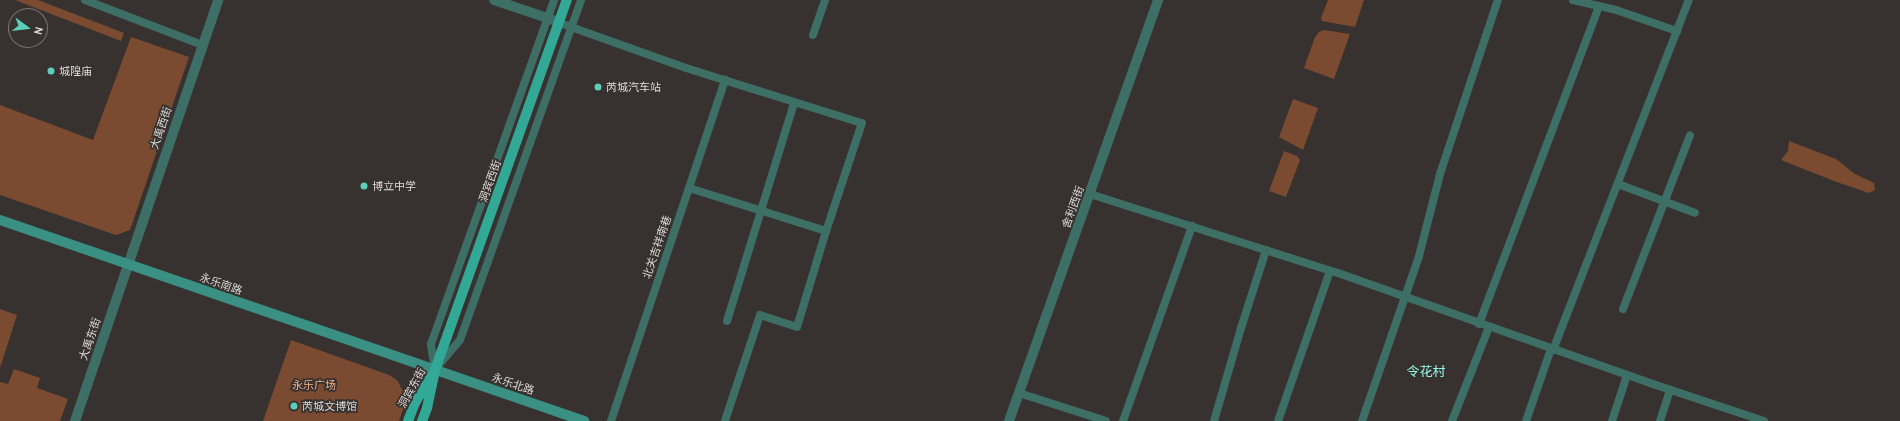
<!DOCTYPE html>
<meta charset="utf-8">
<style>
body{margin:0}
#map{position:relative;width:1900px;height:421px;overflow:hidden;background:#37322f;font-family:"PT Sans","Noto Sans SC",sans-serif}
div>[style]{position:absolute}
.green>*{inset:0;background:#7b4b31}
.minor>*{height:8px;margin:-4px;padding:0 4px;transform-origin:4px;border-radius:4px;background:#3d6f66}
.tertiary>*{height:10px;margin:-5px;padding:0 5px;transform-origin:5px;border-radius:5px;background:#3d6f66}
.secondary>*{height:10px;margin:-5px;padding:0 5px;transform-origin:5px;border-radius:5px;background:#3a9082}
.primary>*{height:10px;margin:-5px;padding:0 5px;transform-origin:5px;border-radius:5px;background:#32a997}
.dots>*{width:11px;height:11px;translate:-50% -50%;box-sizing:border-box;border:2px solid #37322f;border-radius:50%}
span{translate:-50% -50%;white-space:nowrap;text-align:center;line-height:1.15;-webkit-text-stroke:3.5px #37322f;paint-order:stroke}
.poi-label{font-size:11px;color:#dddad8}
.left{translate:0 -50%;text-align:left}
.street-label{font-size:11px;color:#dddad8}
.park-label{font-size:11px;color:#f5b18e}
.quarter-label{font-size:13px;color:#93f9e7}
.north{position:absolute;left:8px;top:8px;width:40px;height:40px;box-sizing:border-box;background:#37322f;border:1px solid #797573;border-radius:50%;rotate:105deg;font-size:11px;font-weight:700;line-height:16px;text-align:center;color:#dddad8}
.north::after{content:'';display:block;margin:auto;width:14px;height:18px;background:#5bcebb;clip-path:polygon(50% 0,100% 100%,50% 72%,0 100%)}
</style>
<div id="map">
<div class="green">
<i style="clip-path:polygon(15px 0,38px 0,124px 33px,121px 41px)"></i>
<i style="clip-path:polygon(1328px 0,1364px 0,1355px 27px,1322px 21px,1321px 18px)"></i>
<i style="clip-path:polygon(1324px 30px,1350px 34px,1334px 79px,1304px 68px,1315px 37px,1319px 32px)"></i>
<i style="clip-path:polygon(131px 37px,189px 57px,130px 230px,116px 235px,0 195px,0 105px,93px 140px)"></i>
<i style="clip-path:polygon(1293px 99px,1318px 108px,1303px 150px,1279px 137px)"></i>
<i style="clip-path:polygon(1789px 141px,1836px 159px,1855px 174px,1874px 183px,1875px 190px,1869px 193px,1834px 181px,1781px 160px,1788px 151px)"></i>
<i style="clip-path:polygon(1284px 151px,1297px 156px,1300px 160px,1286px 197px,1269px 191px)"></i>
<i style="clip-path:polygon(0 309px,17px 315px,0 368px)"></i>
<i style="clip-path:polygon(291px 340px,389px 375px,397px 380px,404px 393px,404px 407px,399px 421px,263px 421px)"></i>
<i style="clip-path:polygon(14px 369px,40px 378px,37px 388px,68px 399px,60px 421px,0 421px,0 382px,8px 384px)"></i>
</div>
<div class="minor">
<i style="left:85px;top:0;width:125px;rotate:21deg"></i>
<i style="left:1573px;top:0;width:44px;rotate:13.1deg"></i>
<i style="left:1616px;top:10px;width:65px;rotate:19deg"></i>
<i style="left:557px;top:22px;width:137px;rotate:19.6deg"></i>
<i style="left:686px;top:68px;width:184px;rotate:17.4deg"></i>
<i style="left:862px;top:123px;width:114px;rotate:108.4deg"></i>
<i style="left:826px;top:231px;width:100px;rotate:106.8deg"></i>
<i style="left:797px;top:327px;width:39px;rotate:-162deg"></i>
<i style="left:760px;top:315px;width:112px;rotate:108.3deg"></i>
<i style="left:813px;top:35px;width:37px;rotate:-71deg"></i>
<i style="left:1618px;top:184px;width:82px;rotate:20.6deg"></i>
<i style="left:689px;top:188px;width:144px;rotate:17.4deg"></i>
<i style="left:1090px;top:194px;width:260px;rotate:17.7deg"></i>
<i style="left:1338px;top:273px;width:334px;rotate:19.4deg"></i>
<i style="left:1653px;top:384px;width:117px;rotate:18.4deg"></i>
<i style="left:1623px;top:309px;width:186px;rotate:-68.9deg"></i>
<i style="left:727px;top:321px;width:228px;rotate:-72.9deg"></i>
<i style="left:1479px;top:324px;width:340px;rotate:-69.3deg"></i>
<i style="left:1553px;top:350px;width:375px;rotate:-68.8deg"></i>
<i style="left:438px;top:366px;width:34px;rotate:-50deg"></i>
<i style="left:460px;top:340px;width:361px;rotate:-70.4deg"></i>
<i style="left:435px;top:370px;width:26px;rotate:-99deg"></i>
<i style="left:431px;top:344px;width:365px;rotate:-70.3deg"></i>
<i style="left:1019px;top:393px;width:91px;rotate:17.8deg"></i>
<i style="left:611px;top:421px;width:360px;rotate:-71.5deg"></i>
<i style="left:1123px;top:421px;width:207px;rotate:-70.5deg"></i>
<i style="left:1214px;top:421px;width:97px;rotate:-73.8deg"></i>
<i style="left:1241px;top:328px;width:82px;rotate:-72.2deg"></i>
<i style="left:1278px;top:421px;width:159px;rotate:-70.9deg"></i>
<i style="left:1362px;top:421px;width:175px;rotate:-70.9deg"></i>
<i style="left:1419px;top:256px;width:85px;rotate:-75.6deg"></i>
<i style="left:1440px;top:174px;width:183px;rotate:-71.6deg"></i>
<i style="left:1452px;top:421px;width:101px;rotate:-68.5deg"></i>
<i style="left:1526px;top:421px;width:76px;rotate:-70.9deg"></i>
<i style="left:1612px;top:421px;width:48px;rotate:-71.9deg"></i>
<i style="left:1660px;top:421px;width:33px;rotate:-72deg"></i>
</div>
<div class="tertiary">
<i style="left:494px;top:0;width:69px;rotate:18.7deg"></i>
<i style="left:75px;top:421px;width:445px;rotate:-71.2deg"></i>
<i style="left:1009px;top:421px;width:447px;rotate:-70.5deg"></i>
</div>
<div class="secondary">
<i style="left:0;top:220px;width:618px;rotate:18.99deg"></i>
</div>
<div class="primary">
<i style="left:408px;top:421px;width:19px;rotate:-69deg"></i>
<i style="left:415px;top:403px;width:31px;rotate:-59deg"></i>
<i style="left:422px;top:421px;width:14px;rotate:-69deg"></i>
<i style="left:427px;top:408px;width:39px;rotate:-78deg"></i>
<i style="left:435px;top:370px;width:393px;rotate:-70.4deg"></i>
</div>
<div class="dots">
<i style="left:51px;top:71px;background:#5bcebb"></i>
<i style="left:598px;top:87px;background:#5bcebb"></i>
<i style="left:364px;top:186px;background:#5bcebb"></i>
<i style="left:294px;top:406px;background:#5bcebb"></i>
</div>
<div class="poi-label">
<span class="left" style="left:59px;top:71px">城隍庙</span>
<span class="left" style="left:606px;top:87px">芮城汽车站</span>
<span class="left" style="left:372px;top:186px">博立中学</span>
<span class="left" style="left:302px;top:406px">芮城文博馆</span>
</div>
<div class="street-label">
<span style="left:161px;top:128px;rotate:-71deg">大禹西街</span>
<span style="left:490px;top:181px;rotate:-70deg">洞宾西街</span>
<span style="left:1073px;top:207px;rotate:-70deg">舍利西街</span>
<span style="left:657px;top:247px;rotate:-71deg">北关吉祥南巷</span>
<span style="left:221px;top:284px;rotate:19deg">永乐南路</span>
<span style="left:90px;top:339px;rotate:-71deg">大禹东街</span>
<span style="left:513px;top:384px;rotate:19deg">永乐北路</span>
<span style="left:412px;top:388px;rotate:-61deg">洞宾东街</span>
</div>
<div class="park-label">
<span style="left:314px;top:385px">永乐广场</span>
</div>
<div class="quarter-label">
<span style="left:1426px;top:372px">令花村</span>
</div>
<div class="north">N</div>
</div>
